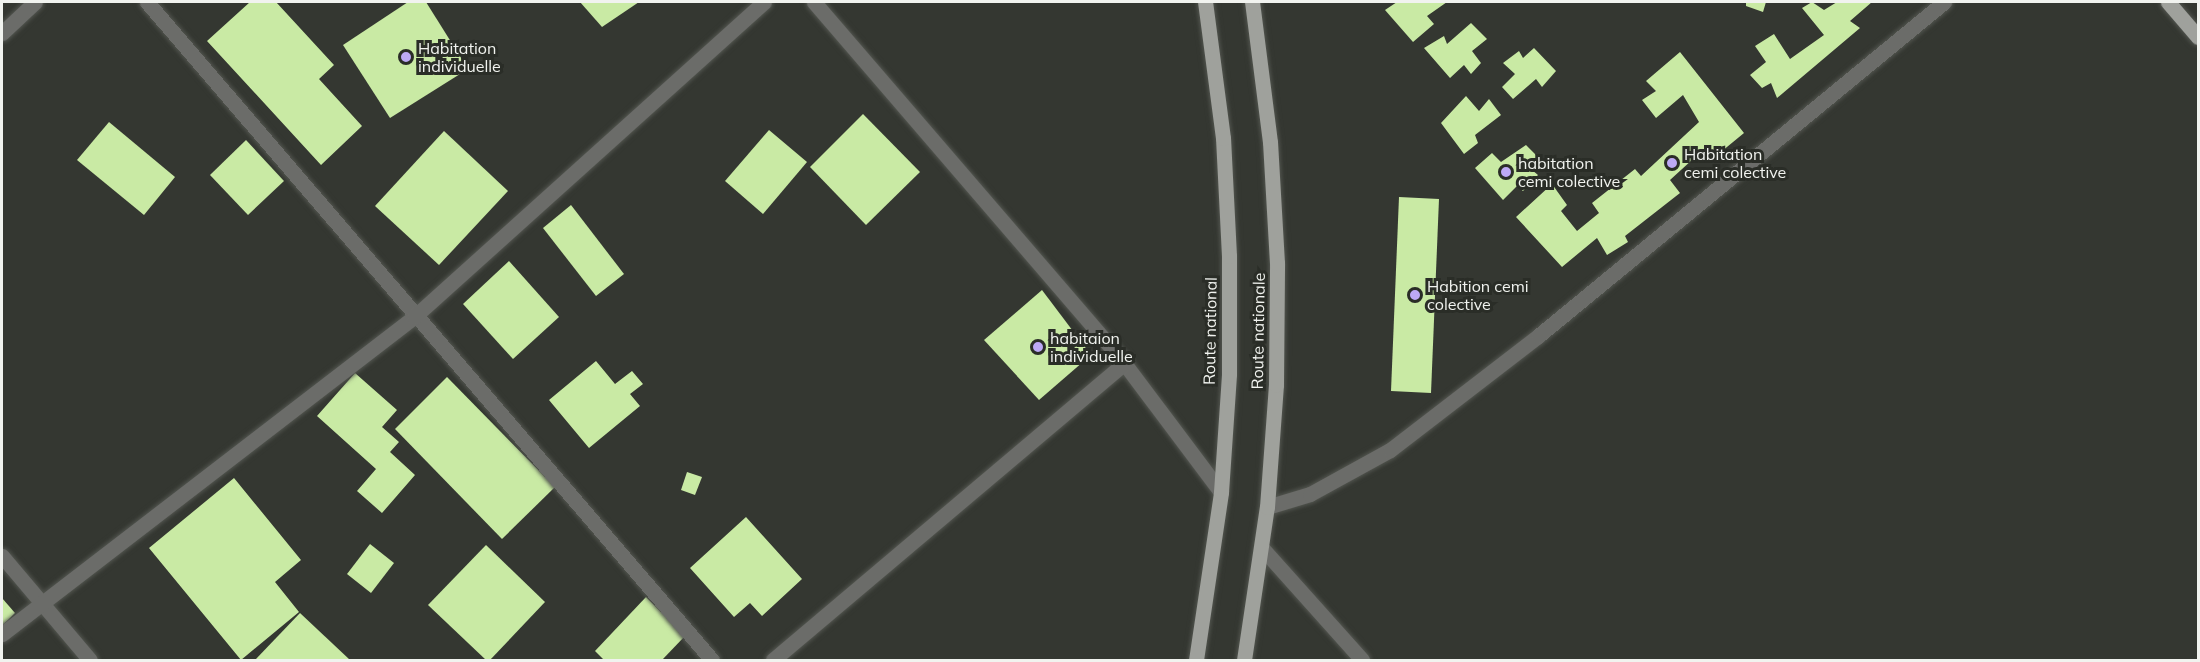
<!DOCTYPE html>
<style>
body{margin:0}
#map{position:relative;width:2200px;height:662px;overflow:hidden;background:#343731;font-family:Mulish,sans-serif}
div>[style]{position:absolute}
.building>*{inset:0;background:#c9eaa4}
.roads{filter:drop-shadow(0 0 2px #52554f) drop-shadow(0 0 2px #52554f)}
.minor>*{height:15px;margin:-7.5px;padding:0 7.5px;transform-origin:7.5px;border-radius:7.5px;background:#6b6c69}
.major>*{height:15px;margin:-7.5px;padding:0 7.5px;transform-origin:7.5px;border-radius:7.5px;background:#9fa19c}
.dots>*{width:16px;height:16px;translate:-50% -50%;box-sizing:border-box;border:3px solid #2a2d27;border-radius:50%}
span{translate:-50% -50%;white-space:nowrap;text-align:center;line-height:1.15;-webkit-text-stroke:6px #2a2d27;paint-order:stroke}
.poi-label{font-size:16px;color:#f1f3ef}
.left{translate:0 -50%;text-align:left}
.street-label{font-size:16px;color:#f1f3ef}
.frame{position:absolute;inset:0;border:3px solid #f1f3ef;pointer-events:none}
</style>
<div id="map">
<div class="building">
<i style="clip-path:polygon(250px 2px,276px 2px,334px 65px,319px 79px,362px 126px,321px 165px,207px 41px)"></i>
<i style="clip-path:polygon(408px 2px,426px 2px,468px 69px,390px 118px,343px 45px)"></i>
<i style="clip-path:polygon(580px 2px,639px 2px,602px 27px)"></i>
<i style="clip-path:polygon(1397px 2px,1447px 2px,1427px 16px,1434px 24px,1413px 42px,1385px 10px)"></i>
<i style="clip-path:polygon(1746px 2px,1766px 2px,1763px 12px,1746px 6px)"></i>
<i style="clip-path:polygon(1812px 2px,1824px 10px,1837px 2px,1872px 2px,1850px 21px,1860px 28px,1777px 98px,1771px 83px,1762px 88px,1750px 75px,1766px 62px,1755px 46px,1774px 34px,1790px 59px,1824px 35px,1802px 8px)"></i>
<i style="clip-path:polygon(1471px 23px,1487px 39px,1472px 51px,1481px 63px,1471px 74px,1464px 65px,1450px 78px,1424px 48px,1444px 36px,1447px 44px)"></i>
<i style="clip-path:polygon(1534px 48px,1556px 71px,1542px 87px,1536px 79px,1513px 99px,1502px 87px,1515px 74px,1503px 63px,1519px 51px,1523px 58px)"></i>
<i style="clip-path:polygon(1680px 52px,1744px 133px,1716px 156px,1704px 149px,1670px 180px,1680px 193px,1625px 236px,1628px 242px,1607px 255px,1597px 238px,1562px 267px,1516px 217px,1552px 184px,1567px 205px,1561px 211px,1577px 231px,1599px 213px,1592px 203px,1635px 169px,1641px 176px,1699px 122px,1683px 95px,1656px 118px,1642px 100px,1656px 91px,1646px 81px)"></i>
<i style="clip-path:polygon(1466px 96px,1479px 111px,1489px 99px,1501px 115px,1475px 135px,1478px 143px,1464px 154px,1441px 123px)"></i>
<i style="clip-path:polygon(863px 114px,920px 172px,866px 225px,810px 167px)"></i>
<i style="clip-path:polygon(109px 122px,175px 177px,144px 215px,77px 160px)"></i>
<i style="clip-path:polygon(769px 130px,807px 162px,763px 214px,725px 181px)"></i>
<i style="clip-path:polygon(444px 131px,508px 191px,439px 265px,375px 206px)"></i>
<i style="clip-path:polygon(246px 140px,284px 181px,248px 215px,210px 175px)"></i>
<i style="clip-path:polygon(1526px 145px,1538px 157px,1526px 165px,1538px 175px,1523px 191px,1517px 186px,1503px 200px,1475px 168px,1492px 153px,1501px 162px)"></i>
<i style="clip-path:polygon(1399px 197px,1439px 199px,1431px 393px,1391px 391px)"></i>
<i style="clip-path:polygon(571px 205px,624px 274px,596px 296px,543px 228px)"></i>
<i style="clip-path:polygon(509px 261px,559px 317px,513px 359px,463px 304px)"></i>
<i style="clip-path:polygon(1042px 290px,1091px 355px,1039px 400px,984px 340px)"></i>
<i style="clip-path:polygon(596px 361px,615px 384px,632px 371px,643px 384px,630px 394px,640px 406px,589px 448px,549px 400px)"></i>
<i style="clip-path:polygon(355px 373px,397px 410px,382px 427px,399px 442px,390px 452px,415px 475px,382px 513px,357px 491px,376px 469px,317px 416px)"></i>
<i style="clip-path:polygon(447px 377px,555px 487px,502px 539px,395px 429px)"></i>
<i style="clip-path:polygon(687px 472px,702px 477px,695px 495px,681px 490px)"></i>
<i style="clip-path:polygon(234px 478px,301px 560px,275px 582px,299px 612px,241px 660px,149px 548px)"></i>
<i style="clip-path:polygon(746px 517px,802px 579px,762px 616px,750px 603px,734px 617px,690px 568px)"></i>
<i style="clip-path:polygon(370px 544px,394px 563px,371px 593px,347px 574px)"></i>
<i style="clip-path:polygon(486px 545px,545px 602px,490px 660px,486px 660px,428px 605px)"></i>
<i style="clip-path:polygon(646px 597px,685px 636px,662px 660px,604px 660px,595px 651px)"></i>
<i style="clip-path:polygon(2px 598px,15px 613px,2px 626px)"></i>
<i style="clip-path:polygon(300px 613px,350px 660px,255px 660px)"></i>
</div>
<div class="roads">
<div class="minor">
<i style="left:147px;top:2px;width:867px;rotate:49.35deg"></i>
<i style="left:814px;top:2px;width:476px;rotate:49.3deg"></i>
<i style="left:1124px;top:363px;width:161px;rotate:53.1deg"></i>
<i style="left:2px;top:33px;width:45px;rotate:-43.2deg"></i>
<i style="left:1267px;top:507px;width:45px;rotate:-16.8deg"></i>
<i style="left:1310px;top:494px;width:91px;rotate:-28.8deg"></i>
<i style="left:1390px;top:450px;width:187px;rotate:-37.6deg"></i>
<i style="left:1538px;top:336px;width:526px;rotate:-39.44deg"></i>
<i style="left:1262px;top:548px;width:150px;rotate:48.2deg"></i>
<i style="left:2px;top:556px;width:136px;rotate:49.8deg"></i>
<i style="left:2px;top:634px;width:520px;rotate:-37.58deg"></i>
<i style="left:414px;top:317px;width:471px;rotate:-42deg"></i>
<i style="left:773px;top:660px;width:460px;rotate:-40.2deg"></i>
</div>
<div class="major">
<i style="left:2168px;top:2px;width:46px;rotate:49.4deg"></i>
<i style="left:1196px;top:660px;width:170px;rotate:-81.5deg"></i>
<i style="left:1221px;top:492px;width:118px;rotate:-86.1deg"></i>
<i style="left:1229px;top:374px;width:118px;rotate:-90deg"></i>
<i style="left:1229px;top:256px;width:118px;rotate:-92.9deg"></i>
<i style="left:1223px;top:138px;width:137px;rotate:-97.5deg"></i>
<i style="left:1244px;top:660px;width:155px;rotate:-81.5deg"></i>
<i style="left:1267px;top:507px;width:122px;rotate:-85.8deg"></i>
<i style="left:1276px;top:385px;width:122px;rotate:-89.5deg"></i>
<i style="left:1277px;top:263px;width:121px;rotate:-93.3deg"></i>
<i style="left:1270px;top:142px;width:141px;rotate:-97.3deg"></i>
</div>
</div>
<div class="dots">
<i style="left:406px;top:57px;background:#bda9f5"></i>
<i style="left:1672px;top:163px;background:#bda9f5"></i>
<i style="left:1506px;top:172px;background:#bda9f5"></i>
<i style="left:1415px;top:295px;background:#bda9f5"></i>
<i style="left:1038px;top:347px;background:#bda9f5"></i>
</div>
<div class="poi-label">
<span class="left" style="left:418px;top:57px">Habitation<br>individuelle</span>
<span class="left" style="left:1684px;top:163px">Habitation<br>cemi colective</span>
<span class="left" style="left:1518px;top:172px">habitation<br>cemi colective</span>
<span class="left" style="left:1427px;top:295px">Habition cemi<br>colective</span>
<span class="left" style="left:1050px;top:347px">habitaion<br>individuelle</span>
</div>
<div class="street-label">
<span style="left:1210px;top:331px;rotate:-89deg">Route national</span>
<span style="left:1258px;top:331px;rotate:-89deg">Route nationale</span>
</div>
<div class="frame"></div>
</div>
